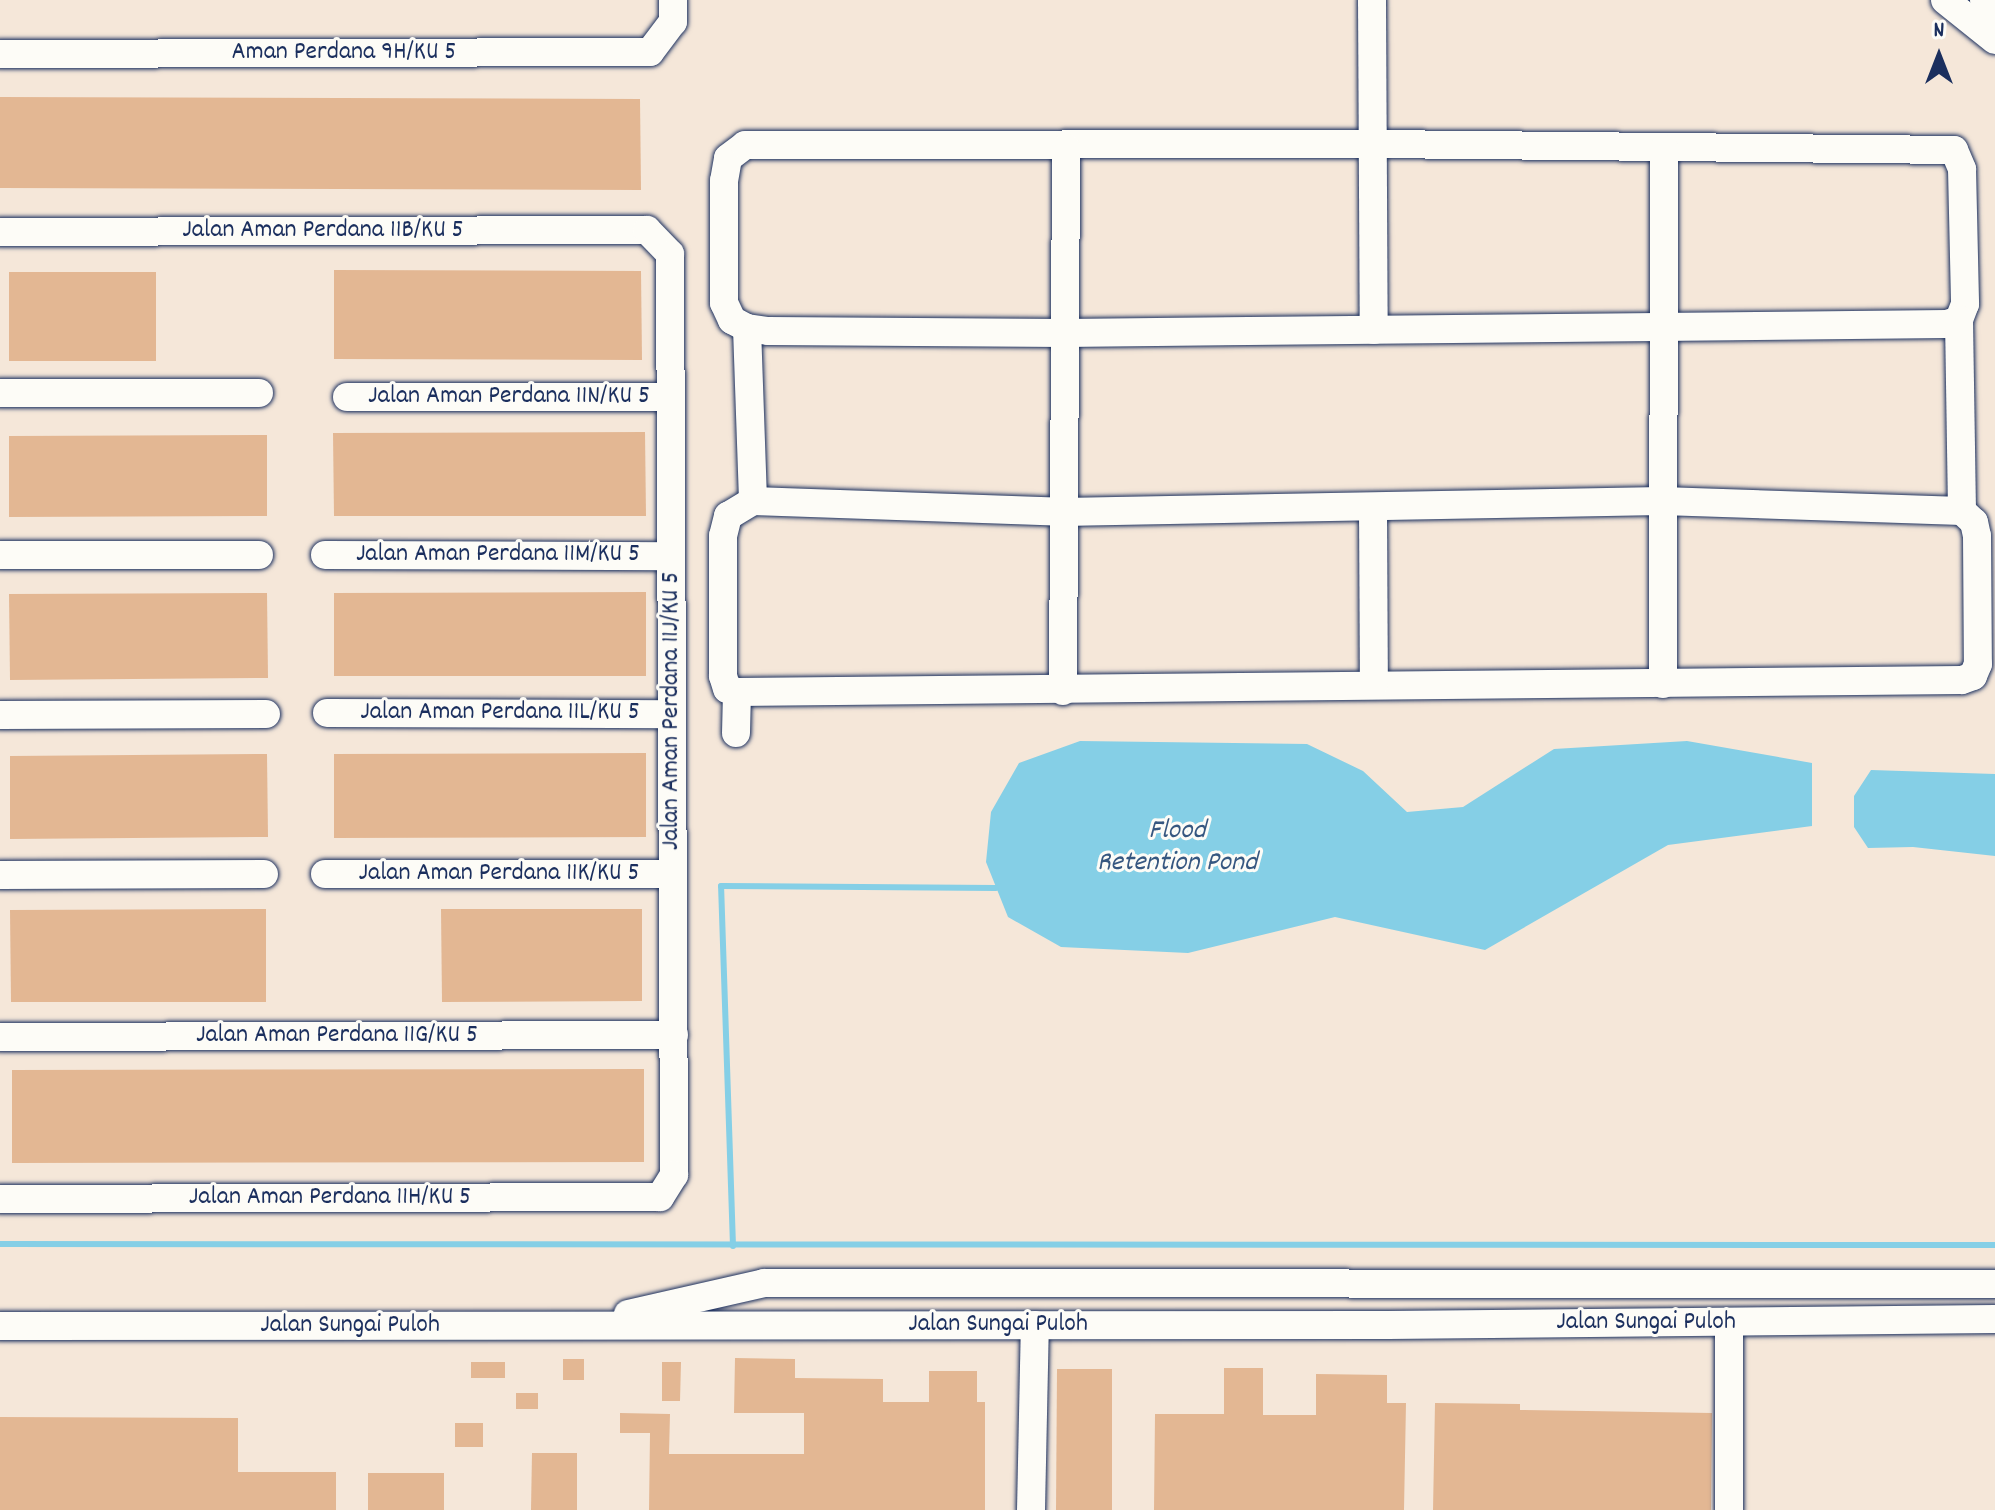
<!DOCTYPE html>
<style>
body{margin:0}
#map{position:relative;width:1995px;height:1510px;overflow:hidden;background:#f5e7d9;font-family:Dekko,sans-serif}
div>[style]{position:absolute}
.water>*{inset:0;background:#85cfe6}
.stream>*{height:6px;margin:-3px;padding:0 3px;transform-origin:3px;border-radius:3px;background:#85cfe6}
.building>*{inset:0;background:#e3b793}
.roads{filter:drop-shadow(0 0 2px #1b2f5e) drop-shadow(0 0 2px #1b2f5e)}
.minor>*{height:28px;margin:-14px;padding:0 14px;transform-origin:14px;border-radius:14px;background:#fdfcf7}
span{translate:-50% -50%;white-space:nowrap;text-align:center;line-height:1.15;-webkit-text-stroke:6px #fdfcf7;paint-order:stroke}
.street-label{font-size:26px;color:#1b2f5e}
.water-label{font-size:28px;color:#365780;font-style:italic}
.north{position:absolute;left:1899px;top:16px;width:80px;height:80px;-webkit-text-stroke:6px #fdfcf7;paint-order:stroke;rotate:0deg;font-size:22px;font-weight:700;line-height:32px;text-align:center;color:#1b2f5e}
.north::after{content:'';display:block;margin:auto;width:28px;height:36px;background:#1b2f5e;clip-path:polygon(50% 0,100% 100%,50% 72%,0 100%)}
</style>
<div id="map">
<div class="water">
<i style="clip-path:polygon(1080px 741px,1307px 744px,1363px 771px,1407px 812px,1463px 807px,1554px 749px,1687px 741px,1812px 763px,1812px 826px,1668px 845px,1485px 950px,1335px 917px,1188px 953px,1061px 947px,1008px 917px,986px 862px,991px 812px,1019px 763px)"></i>
<i style="clip-path:polygon(1871px 770px,1995px 774px,1995px 856px,1913px 847px,1868px 848px,1854px 827px,1854px 796px)"></i>
</div>
<div class="stream">
<i style="left:0;top:1244px;width:1995px;rotate:0.03deg"></i>
<i style="left:733px;top:1246px;width:360px;rotate:-91.9deg"></i>
<i style="left:721px;top:886px;width:275px;rotate:0.4deg"></i>
</div>
<div class="building">
<i style="clip-path:polygon(0 97px,640px 99px,641px 190px,0 188px)"></i>
<i style="clip-path:polygon(334px 270px,641px 271px,642px 360px,334px 359px)"></i>
<i style="clip-path:polygon(9px 272px,156px 272px,156px 361px,9px 361px)"></i>
<i style="clip-path:polygon(645px 432px,646px 516px,334px 516px,333px 433px)"></i>
<i style="clip-path:polygon(267px 435px,267px 516px,9px 517px,9px 436px)"></i>
<i style="clip-path:polygon(646px 592px,646px 676px,334px 676px,334px 593px)"></i>
<i style="clip-path:polygon(267px 593px,268px 678px,10px 680px,9px 594px)"></i>
<i style="clip-path:polygon(646px 753px,646px 837px,334px 838px,334px 754px)"></i>
<i style="clip-path:polygon(267px 754px,268px 837px,10px 839px,10px 756px)"></i>
<i style="clip-path:polygon(266px 909px,266px 1002px,11px 1002px,10px 910px)"></i>
<i style="clip-path:polygon(441px 909px,642px 909px,642px 1001px,442px 1002px)"></i>
<i style="clip-path:polygon(644px 1069px,644px 1162px,12px 1163px,12px 1070px)"></i>
<i style="clip-path:polygon(735px 1358px,795px 1359px,795px 1378px,883px 1379px,883px 1402px,929px 1402px,929px 1371px,977px 1371px,977px 1402px,985px 1402px,985px 1510px,649px 1510px,650px 1433px,620px 1433px,620px 1413px,670px 1414px,669px 1454px,804px 1454px,804px 1413px,734px 1413px)"></i>
<i style="clip-path:polygon(563px 1359px,584px 1359px,584px 1380px,563px 1380px)"></i>
<i style="clip-path:polygon(471px 1362px,505px 1362px,505px 1378px,471px 1378px)"></i>
<i style="clip-path:polygon(662px 1362px,681px 1362px,680px 1401px,662px 1401px)"></i>
<i style="clip-path:polygon(1224px 1368px,1263px 1368px,1263px 1415px,1316px 1415px,1316px 1374px,1387px 1375px,1387px 1403px,1406px 1403px,1404px 1510px,1154px 1510px,1155px 1414px,1224px 1414px)"></i>
<i style="clip-path:polygon(1057px 1369px,1112px 1369px,1112px 1510px,1056px 1510px)"></i>
<i style="clip-path:polygon(516px 1393px,538px 1393px,538px 1409px,516px 1409px)"></i>
<i style="clip-path:polygon(1435px 1403px,1520px 1404px,1520px 1410px,1712px 1413px,1711px 1510px,1433px 1510px)"></i>
<i style="clip-path:polygon(0 1417px,238px 1418px,238px 1472px,336px 1472px,336px 1510px,0 1510px)"></i>
<i style="clip-path:polygon(455px 1423px,483px 1423px,483px 1447px,455px 1447px)"></i>
<i style="clip-path:polygon(532px 1453px,577px 1453px,577px 1510px,531px 1510px)"></i>
<i style="clip-path:polygon(368px 1473px,444px 1473px,444px 1510px,368px 1510px)"></i>
</div>
<div class="roads">
<div class="minor">
<i style="left:1372px;top:0;width:330px;rotate:89.7deg"></i>
<i style="left:1945px;top:0;width:64px;rotate:38.7deg"></i>
<i style="left:1984px;top:0;width:14px;rotate:39deg"></i>
<i style="left:0;top:54px;width:650px;rotate:-0.18deg"></i>
<i style="left:650px;top:52px;width:38px;rotate:-53deg"></i>
<i style="left:673px;top:22px;width:22px;rotate:-90deg"></i>
<i style="left:1375px;top:144px;width:579px;rotate:0.59deg"></i>
<i style="left:1954px;top:150px;width:21px;rotate:67deg"></i>
<i style="left:1962px;top:169px;width:135px;rotate:88.7deg"></i>
<i style="left:1965px;top:304px;width:17px;rotate:111deg"></i>
<i style="left:1959px;top:320px;width:13px;rotate:162deg"></i>
<i style="left:1947px;top:324px;width:883px;rotate:179.42deg"></i>
<i style="left:1064px;top:333px;width:296px;rotate:-179.6deg"></i>
<i style="left:768px;top:331px;width:21px;rotate:-172deg"></i>
<i style="left:747px;top:328px;width:17px;rotate:-152deg"></i>
<i style="left:732px;top:320px;width:19px;rotate:-115deg"></i>
<i style="left:724px;top:303px;width:122px;rotate:-90deg"></i>
<i style="left:724px;top:181px;width:23px;rotate:-80deg"></i>
<i style="left:728px;top:158px;width:21px;rotate:-37deg"></i>
<i style="left:745px;top:145px;width:630px;rotate:-0.09deg"></i>
<i style="left:0;top:232px;width:647px;rotate:-0.18deg"></i>
<i style="left:647px;top:230px;width:33px;rotate:46deg"></i>
<i style="left:670px;top:254px;width:921px;rotate:89.75deg"></i>
<i style="left:674px;top:1175px;width:26px;rotate:122deg"></i>
<i style="left:660px;top:1197px;width:660px;rotate:179.83deg"></i>
<i style="left:1959px;top:320px;width:191px;rotate:89.1deg"></i>
<i style="left:747px;top:328px;width:173px;rotate:88deg"></i>
<i style="left:0;top:393px;width:259px"></i>
<i style="left:347px;top:397px;width:324px"></i>
<i style="left:753px;top:501px;width:309px;rotate:2deg"></i>
<i style="left:1062px;top:512px;width:600px;rotate:-1.05deg"></i>
<i style="left:1662px;top:501px;width:300px;rotate:1.9deg"></i>
<i style="left:1962px;top:511px;width:16px;rotate:43deg"></i>
<i style="left:1974px;top:522px;width:14px;rotate:78deg"></i>
<i style="left:1977px;top:536px;width:128px;rotate:89.6deg"></i>
<i style="left:1978px;top:664px;width:13px;rotate:113deg"></i>
<i style="left:1973px;top:676px;width:12px;rotate:160deg"></i>
<i style="left:1962px;top:680px;width:1225px;rotate:179.44deg"></i>
<i style="left:737px;top:692px;width:10px;rotate:-163deg"></i>
<i style="left:727px;top:689px;width:14px;rotate:-107deg"></i>
<i style="left:723px;top:676px;width:140px;rotate:-90deg"></i>
<i style="left:723px;top:536px;width:21px;rotate:-76deg"></i>
<i style="left:728px;top:516px;width:29px;rotate:-31deg"></i>
<i style="left:1373px;top:508px;width:177px;rotate:89.7deg"></i>
<i style="left:0;top:555px;width:259px"></i>
<i style="left:325px;top:555px;width:346px;rotate:0.2deg"></i>
<i style="left:1663px;top:684px;width:535px;rotate:-89.89deg"></i>
<i style="left:1063px;top:691px;width:543px;rotate:-89.68deg"></i>
<i style="left:327px;top:713px;width:345px;rotate:0.2deg"></i>
<i style="left:0;top:715px;width:266px;rotate:-0.2deg"></i>
<i style="left:736px;top:733px;width:41px;rotate:-88.6deg"></i>
<i style="left:325px;top:874px;width:348px"></i>
<i style="left:0;top:875px;width:264px;rotate:-0.2deg"></i>
<i style="left:0;top:1037px;width:674px;rotate:-0.17deg"></i>
<i style="left:628px;top:1314px;width:139px;rotate:-12.8deg"></i>
<i style="left:764px;top:1283px;width:1231px;rotate:0.05deg"></i>
<i style="left:1729px;top:1322px;width:188px;rotate:90deg"></i>
<i style="left:0;top:1326px;width:1388px;rotate:-0.04deg"></i>
<i style="left:1388px;top:1325px;width:607px;rotate:-0.57deg"></i>
<i style="left:1031px;top:1510px;width:185px;rotate:-88.8deg"></i>
</div>
</div>
<div class="street-label">
<span style="left:344px;top:53px">Aman Perdana 9H/KU 5</span>
<span style="left:323px;top:231px">Jalan Aman Perdana 11B/KU 5</span>
<span style="left:509px;top:397px">Jalan Aman Perdana 11N/KU 5</span>
<span style="left:498px;top:555px">Jalan Aman Perdana 11M/KU 5</span>
<span style="left:672px;top:711px;rotate:-90deg">Jalan Aman Perdana 11J/KU 5</span>
<span style="left:500px;top:713px">Jalan Aman Perdana 11L/KU 5</span>
<span style="left:499px;top:874px">Jalan Aman Perdana 11K/KU 5</span>
<span style="left:337px;top:1036px">Jalan Aman Perdana 11G/KU 5</span>
<span style="left:330px;top:1198px">Jalan Aman Perdana 11H/KU 5</span>
<span style="left:1646px;top:1323px">Jalan Sungai Puloh</span>
<span style="left:998px;top:1325px">Jalan Sungai Puloh</span>
<span style="left:350px;top:1326px">Jalan Sungai Puloh</span>
</div>
<div class="water-label">
<span style="left:1177px;top:848px">Flood<br>Retention Pond</span>
</div>
<div class="north">N</div>
</div>
